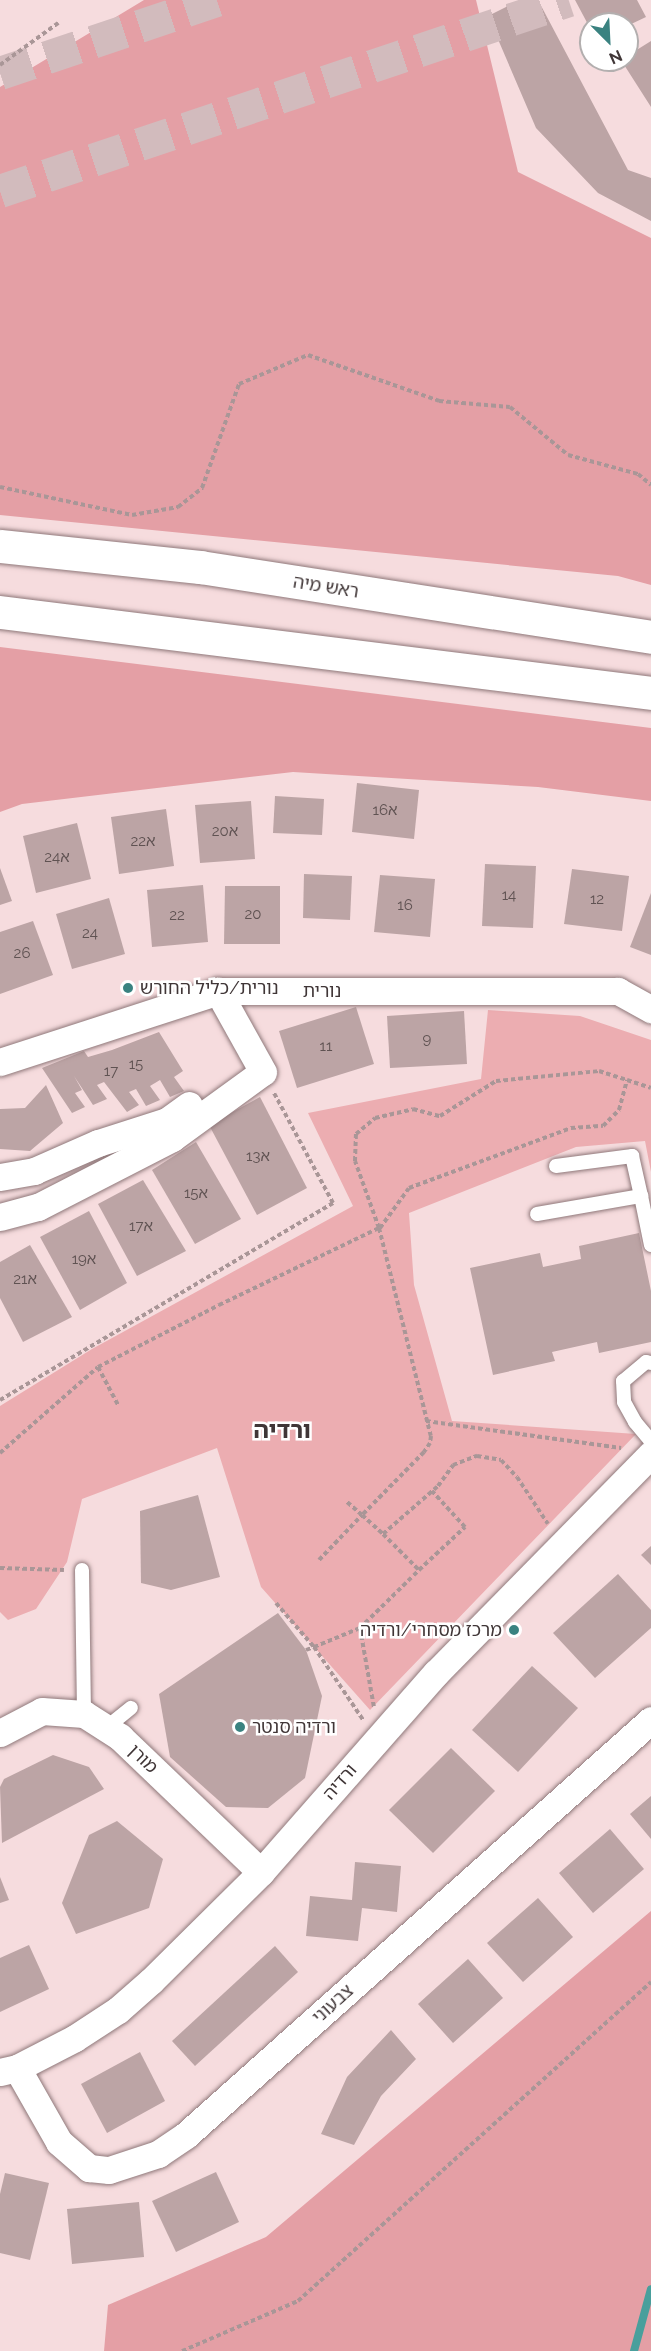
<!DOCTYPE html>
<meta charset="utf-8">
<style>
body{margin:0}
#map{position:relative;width:651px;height:2351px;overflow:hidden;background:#f6dcde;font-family:Raleway,"Noto Sans Hebrew",sans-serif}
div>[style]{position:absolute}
.green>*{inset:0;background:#ecadb1}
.forest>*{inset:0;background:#e49fa5}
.stream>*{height:8px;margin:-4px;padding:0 4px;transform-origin:4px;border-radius:4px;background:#499f9c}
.building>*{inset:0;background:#bca4a5}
.trunk-tunnel>*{height:33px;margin-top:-16.5px;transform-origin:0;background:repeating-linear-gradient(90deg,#d2bbbd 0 33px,transparent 0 49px)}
.path>*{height:4px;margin-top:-2px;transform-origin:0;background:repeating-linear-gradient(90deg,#a99697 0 4.5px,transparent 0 7.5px)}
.roads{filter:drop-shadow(0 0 2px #8f787a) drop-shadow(0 0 2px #8f787a)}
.service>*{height:14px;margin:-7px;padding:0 7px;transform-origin:7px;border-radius:7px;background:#fff}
.minor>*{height:27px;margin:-13.5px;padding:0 13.5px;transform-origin:13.5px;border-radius:13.5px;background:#fff}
.tertiary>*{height:33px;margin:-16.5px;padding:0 16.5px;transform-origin:16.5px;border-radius:16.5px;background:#fff}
.dots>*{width:16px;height:16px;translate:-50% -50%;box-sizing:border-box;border:3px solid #fff;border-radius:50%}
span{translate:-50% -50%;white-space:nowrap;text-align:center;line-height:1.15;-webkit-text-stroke:5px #fff;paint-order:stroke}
.number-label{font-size:15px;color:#5f5252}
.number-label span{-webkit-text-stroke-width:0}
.street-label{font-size:18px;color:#403637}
.poi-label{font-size:18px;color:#403637}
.left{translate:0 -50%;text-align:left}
.right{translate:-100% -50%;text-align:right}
.district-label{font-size:24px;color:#403637;font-weight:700}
.north{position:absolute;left:579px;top:12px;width:60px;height:60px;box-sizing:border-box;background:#fff;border:2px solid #b3afaf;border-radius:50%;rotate:156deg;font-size:16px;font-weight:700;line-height:24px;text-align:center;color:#403637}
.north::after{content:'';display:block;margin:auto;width:21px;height:27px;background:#3a8280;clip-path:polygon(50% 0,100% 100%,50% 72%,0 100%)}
</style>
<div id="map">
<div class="green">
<i style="clip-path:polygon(488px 1010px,580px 1016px,651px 1040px,651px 1172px,645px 1141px,576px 1147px,409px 1213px,414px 1285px,452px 1421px,636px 1434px,370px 1710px,261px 1587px,217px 1448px,82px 1499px,67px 1562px,36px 1609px,8px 1620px,0 1612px,0 1406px,92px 1349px,353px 1206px,308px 1113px,481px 1079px)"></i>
</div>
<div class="forest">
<i style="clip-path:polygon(144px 0,476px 0,518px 172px,651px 238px,651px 585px,618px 576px,0 515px,0 87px)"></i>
<i style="clip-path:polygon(0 647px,651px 728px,651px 801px,538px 787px,293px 772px,22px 804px,0 812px)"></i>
<i style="clip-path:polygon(651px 1911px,651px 2351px,104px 2351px,108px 2305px,266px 2237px)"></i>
</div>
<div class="stream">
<i style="left:634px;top:2351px;width:64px;rotate:-74.7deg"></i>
</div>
<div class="building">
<i style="clip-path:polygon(520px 0,538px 0,628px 170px,651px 178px,651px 221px,598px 193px,536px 128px,488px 16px)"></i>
<i style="clip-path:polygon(575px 0,637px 0,646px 17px,627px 26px,627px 24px,591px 24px,591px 30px)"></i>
<i style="clip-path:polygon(651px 41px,651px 107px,621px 60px,627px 60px,627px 56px)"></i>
<i style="clip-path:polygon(357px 783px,419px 790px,414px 839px,352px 832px)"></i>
<i style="clip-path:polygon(275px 796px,324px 799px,322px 835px,273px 833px)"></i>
<i style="clip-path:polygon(251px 801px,255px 859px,200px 863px,195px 805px)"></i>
<i style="clip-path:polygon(166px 809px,174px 866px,119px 874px,111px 817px)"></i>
<i style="clip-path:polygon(77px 823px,91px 879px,36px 893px,23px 836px)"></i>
<i style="clip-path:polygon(485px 864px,536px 866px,533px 928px,482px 926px)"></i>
<i style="clip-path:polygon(0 868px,12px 901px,0 905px)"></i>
<i style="clip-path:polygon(572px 869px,629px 876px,622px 931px,564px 924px)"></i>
<i style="clip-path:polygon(304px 874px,352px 876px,350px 920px,303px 918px)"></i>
<i style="clip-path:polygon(380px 875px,435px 879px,430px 937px,374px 932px)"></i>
<i style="clip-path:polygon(203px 885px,208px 942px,152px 947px,147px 890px)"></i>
<i style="clip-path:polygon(225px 886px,280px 886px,280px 944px,224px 944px)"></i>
<i style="clip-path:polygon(651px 893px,651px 955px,630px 947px)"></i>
<i style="clip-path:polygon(109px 898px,125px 954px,72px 969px,56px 914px)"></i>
<i style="clip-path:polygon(33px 921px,53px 975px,0 994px,0 932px)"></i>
<i style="clip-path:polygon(356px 1007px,374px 1064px,297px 1088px,279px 1031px)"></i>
<i style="clip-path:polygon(464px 1011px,467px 1064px,390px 1068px,387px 1016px)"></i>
<i style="clip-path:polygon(159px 1032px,183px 1071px,174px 1077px,184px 1091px,170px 1097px,160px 1080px,150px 1086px,160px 1100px,146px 1106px,136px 1089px,129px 1092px,139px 1105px,127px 1112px,104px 1082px,97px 1085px,107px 1099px,93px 1105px,74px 1076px,82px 1090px,75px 1093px,85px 1107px,72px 1113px,42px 1068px,84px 1051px,88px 1057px,112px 1050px)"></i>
<i style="clip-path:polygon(46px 1085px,63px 1123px,30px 1151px,0 1149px,0 1109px,25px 1108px)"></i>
<i style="clip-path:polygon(260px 1097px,307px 1188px,257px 1215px,209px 1125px)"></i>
<i style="clip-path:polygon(196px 1142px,241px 1219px,195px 1244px,152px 1170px)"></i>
<i style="clip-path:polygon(143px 1180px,186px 1251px,137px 1276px,98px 1204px)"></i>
<i style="clip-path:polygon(89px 1211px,127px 1283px,80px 1310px,40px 1237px)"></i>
<i style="clip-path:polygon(639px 1233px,651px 1291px,651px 1342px,599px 1353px,597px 1342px,552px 1352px,555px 1361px,493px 1375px,470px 1268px,540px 1253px,543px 1267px,581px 1259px,579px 1246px)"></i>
<i style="clip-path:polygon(30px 1245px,72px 1317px,23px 1342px,0 1298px,0 1262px)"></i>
<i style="clip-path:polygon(198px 1495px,220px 1577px,171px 1590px,141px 1583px,140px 1511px)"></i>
<i style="clip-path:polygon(651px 1546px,651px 1565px,641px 1555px)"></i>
<i style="clip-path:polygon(618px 1574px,651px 1610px,651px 1628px,595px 1678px,553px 1633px)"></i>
<i style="clip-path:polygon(278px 1613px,306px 1650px,322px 1696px,305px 1778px,268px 1808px,226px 1807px,170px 1757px,159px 1694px)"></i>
<i style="clip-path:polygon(532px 1666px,578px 1708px,518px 1772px,472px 1730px)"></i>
<i style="clip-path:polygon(451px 1748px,495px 1791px,433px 1853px,389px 1810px)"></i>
<i style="clip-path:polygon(53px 1755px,89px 1767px,104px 1789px,2px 1843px,0 1787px,4px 1779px)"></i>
<i style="clip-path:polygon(651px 1796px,651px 1839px,630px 1814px)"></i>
<i style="clip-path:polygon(117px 1821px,163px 1859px,149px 1908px,76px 1934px,62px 1903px,89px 1835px)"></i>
<i style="clip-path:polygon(610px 1829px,644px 1869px,593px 1913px,559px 1873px)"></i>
<i style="clip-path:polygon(355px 1862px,401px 1866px,397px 1912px,362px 1908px,358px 1941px,306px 1936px,310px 1896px,352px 1900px)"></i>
<i style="clip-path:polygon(0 1877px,9px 1900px,0 1903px)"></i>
<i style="clip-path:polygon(538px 1898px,573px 1937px,523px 1982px,487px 1943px)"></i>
<i style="clip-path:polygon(29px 1945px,49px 1989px,0 2012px,0 1958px)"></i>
<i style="clip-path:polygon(275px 1946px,298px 1972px,195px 2066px,172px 2041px)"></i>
<i style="clip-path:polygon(468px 1959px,503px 1998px,453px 2043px,418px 2004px)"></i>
<i style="clip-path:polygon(391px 2030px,416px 2059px,381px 2096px,354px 2145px,321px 2134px,347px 2077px)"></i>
<i style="clip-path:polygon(140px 2052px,165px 2101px,107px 2133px,81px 2084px)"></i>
<i style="clip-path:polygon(216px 2172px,239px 2222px,176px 2252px,152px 2201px)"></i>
<i style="clip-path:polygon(5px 2173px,49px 2183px,30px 2260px,0 2253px,0 2194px)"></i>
<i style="clip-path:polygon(139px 2202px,144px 2257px,72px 2264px,67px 2209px)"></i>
</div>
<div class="trunk-tunnel">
<i style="left:0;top:73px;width:229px;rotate:-18.6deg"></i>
<i style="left:0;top:191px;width:600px;rotate:-18.56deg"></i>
</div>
<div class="path">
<i style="left:0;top:65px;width:72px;rotate:-35.9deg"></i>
<i style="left:0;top:487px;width:135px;rotate:12deg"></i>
<i style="left:132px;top:515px;width:47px;rotate:-9.9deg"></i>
<i style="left:178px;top:507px;width:31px;rotate:-38deg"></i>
<i style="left:202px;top:488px;width:110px;rotate:-70.4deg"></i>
<i style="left:239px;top:384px;width:75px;rotate:-22.8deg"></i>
<i style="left:308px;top:355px;width:139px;rotate:19.3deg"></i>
<i style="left:439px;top:401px;width:71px;rotate:4.8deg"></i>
<i style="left:510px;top:407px;width:75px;rotate:39.6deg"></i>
<i style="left:568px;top:455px;width:73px;rotate:15.2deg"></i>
<i style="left:638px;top:474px;width:17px;rotate:40deg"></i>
<i style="left:379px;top:1228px;width:71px;rotate:-109.7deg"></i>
<i style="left:355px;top:1161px;width:27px;rotate:-88deg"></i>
<i style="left:356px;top:1134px;width:25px;rotate:-40deg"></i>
<i style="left:375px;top:1118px;width:39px;rotate:-13deg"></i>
<i style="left:413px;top:1109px;width:28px;rotate:15deg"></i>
<i style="left:440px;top:1116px;width:66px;rotate:-32deg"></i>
<i style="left:496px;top:1081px;width:103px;rotate:-5.5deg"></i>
<i style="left:599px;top:1071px;width:29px;rotate:18deg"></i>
<i style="left:380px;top:1228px;width:49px;rotate:-54.1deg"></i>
<i style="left:409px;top:1188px;width:173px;rotate:-20.3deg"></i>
<i style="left:571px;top:1128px;width:32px;rotate:-4deg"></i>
<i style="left:603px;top:1126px;width:23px;rotate:-45deg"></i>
<i style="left:619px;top:1110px;width:31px;rotate:-75deg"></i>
<i style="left:627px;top:1080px;width:25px;rotate:18deg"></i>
<i style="left:98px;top:1367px;width:43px;rotate:62.2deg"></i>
<i style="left:0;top:1400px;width:387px;rotate:-30.6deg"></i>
<i style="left:333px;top:1203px;width:125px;rotate:-118.2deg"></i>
<i style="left:426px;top:1421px;width:197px;rotate:7.9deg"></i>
<i style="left:0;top:1453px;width:130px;rotate:-41.3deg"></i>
<i style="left:98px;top:1367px;width:136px;rotate:-27.1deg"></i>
<i style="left:219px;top:1305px;width:178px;rotate:-25.7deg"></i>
<i style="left:379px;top:1228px;width:214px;rotate:76deg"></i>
<i style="left:431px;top:1436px;width:7px;rotate:98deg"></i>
<i style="left:430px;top:1443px;width:11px;rotate:124deg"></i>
<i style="left:424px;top:1452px;width:88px;rotate:134.5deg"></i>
<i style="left:362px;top:1515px;width:28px;rotate:42deg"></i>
<i style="left:383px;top:1534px;width:73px;rotate:-41.1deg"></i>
<i style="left:438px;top:1486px;width:26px;rotate:-54deg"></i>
<i style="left:453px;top:1465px;width:26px;rotate:-21deg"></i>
<i style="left:477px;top:1456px;width:24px;rotate:9deg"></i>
<i style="left:501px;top:1460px;width:23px;rotate:47deg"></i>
<i style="left:517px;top:1477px;width:56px;rotate:56.6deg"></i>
<i style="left:383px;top:1534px;width:51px;rotate:45deg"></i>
<i style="left:419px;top:1570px;width:63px;rotate:-43.1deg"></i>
<i style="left:465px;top:1527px;width:49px;rotate:-132.5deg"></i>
<i style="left:319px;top:1560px;width:62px;rotate:-46.3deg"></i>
<i style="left:362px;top:1515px;width:20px;rotate:-139deg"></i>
<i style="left:0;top:1568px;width:64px;rotate:1.8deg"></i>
<i style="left:276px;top:1603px;width:58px;rotate:49.2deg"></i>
<i style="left:314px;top:1647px;width:50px;rotate:-22.4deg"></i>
<i style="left:360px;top:1628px;width:83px;rotate:-44.5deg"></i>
<i style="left:360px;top:1628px;width:80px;rotate:80deg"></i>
<i style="left:306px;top:1650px;width:9px;rotate:-21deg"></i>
<i style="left:314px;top:1647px;width:89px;rotate:56deg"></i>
<i style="left:182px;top:2351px;width:126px;rotate:-23.3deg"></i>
<i style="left:298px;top:2301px;width:476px;rotate:-42.1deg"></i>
</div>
<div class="roads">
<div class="service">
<i style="left:556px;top:1166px;width:77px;rotate:-7.5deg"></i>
<i style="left:632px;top:1156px;width:41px;rotate:77.3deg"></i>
<i style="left:537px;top:1214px;width:106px;rotate:-9.8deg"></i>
<i style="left:641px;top:1196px;width:50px;rotate:78.5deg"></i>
<i style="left:651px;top:1363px;width:5px;rotate:-169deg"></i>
<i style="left:646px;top:1362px;width:30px;rotate:140deg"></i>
<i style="left:623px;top:1381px;width:21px;rotate:87deg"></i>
<i style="left:624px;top:1402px;width:23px;rotate:61deg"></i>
<i style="left:635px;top:1422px;width:25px;rotate:50deg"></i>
<i style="left:82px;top:1570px;width:144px;rotate:89.2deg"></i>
<i style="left:106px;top:1728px;width:32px;rotate:-39deg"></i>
</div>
<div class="minor">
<i style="left:0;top:1062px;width:229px;rotate:-18deg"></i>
<i style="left:218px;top:991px;width:400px"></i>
<i style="left:618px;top:991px;width:38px;rotate:29deg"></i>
<i style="left:0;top:1177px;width:35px;rotate:-10deg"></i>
<i style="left:34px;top:1171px;width:70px;rotate:-23.6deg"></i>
<i style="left:98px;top:1143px;width:72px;rotate:-17.7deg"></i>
<i style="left:167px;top:1121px;width:27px;rotate:-36deg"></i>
<i style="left:0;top:1217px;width:39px;rotate:-15deg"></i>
<i style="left:38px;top:1207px;width:151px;rotate:-27.2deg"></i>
<i style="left:172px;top:1138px;width:112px;rotate:-36deg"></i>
<i style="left:263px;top:1072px;width:93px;rotate:-119.1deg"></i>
<i style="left:0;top:1733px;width:47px;rotate:-27.6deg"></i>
<i style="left:42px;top:1711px;width:42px;rotate:4.1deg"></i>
<i style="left:84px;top:1714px;width:43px;rotate:32.6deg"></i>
<i style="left:120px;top:1737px;width:195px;rotate:43.8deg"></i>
<i style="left:17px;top:2068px;width:85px;rotate:60.4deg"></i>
<i style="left:59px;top:2142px;width:40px;rotate:41deg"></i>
<i style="left:89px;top:2168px;width:20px;rotate:6deg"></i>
<i style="left:109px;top:2170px;width:52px;rotate:-18.1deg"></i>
<i style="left:158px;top:2154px;width:34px;rotate:-34deg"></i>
<i style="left:186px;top:2135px;width:623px;rotate:-41.75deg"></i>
<i style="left:0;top:2072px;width:17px;rotate:-13deg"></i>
<i style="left:17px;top:2068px;width:65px;rotate:-27.3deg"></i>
<i style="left:75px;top:2038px;width:51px;rotate:-33.1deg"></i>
<i style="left:118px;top:2010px;width:44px;rotate:-41.3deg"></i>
<i style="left:151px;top:1981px;width:155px;rotate:-44.7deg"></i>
<i style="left:261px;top:1872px;width:265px;rotate:-48.7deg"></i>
<i style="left:436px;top:1673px;width:307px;rotate:-45.5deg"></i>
</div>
<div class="tertiary">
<i style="left:0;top:546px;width:201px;rotate:6deg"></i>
<i style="left:200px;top:567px;width:456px;rotate:8.8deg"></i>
<i style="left:0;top:612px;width:656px;rotate:7.09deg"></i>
</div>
</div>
<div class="dots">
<i style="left:128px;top:988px;background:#3a8280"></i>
<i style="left:514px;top:1630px;background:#3a8280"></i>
<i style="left:240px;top:1727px;background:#3a8280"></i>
</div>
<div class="number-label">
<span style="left:385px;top:811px">16א</span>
<span style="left:225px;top:832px">20א</span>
<span style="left:143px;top:842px">22א</span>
<span style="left:57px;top:858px">24א</span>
<span style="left:509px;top:896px">14</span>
<span style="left:597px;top:900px">12</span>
<span style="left:405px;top:906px">16</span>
<span style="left:253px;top:915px">20</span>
<span style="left:177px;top:916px">22</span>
<span style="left:90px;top:934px">24</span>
<span style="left:22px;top:954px">26</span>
<span style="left:427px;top:1040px">9</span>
<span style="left:326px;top:1047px">11</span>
<span style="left:136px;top:1065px">15</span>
<span style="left:111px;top:1072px">17</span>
<span style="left:258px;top:1157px">13א</span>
<span style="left:196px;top:1194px">15א</span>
<span style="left:141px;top:1227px">17א</span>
<span style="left:84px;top:1260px">19א</span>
<span style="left:25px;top:1280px">21א</span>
</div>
<div class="street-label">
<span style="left:326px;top:587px;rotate:9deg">ראש מיה</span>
<span style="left:322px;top:991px">נורית</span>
<span style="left:143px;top:1759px;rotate:44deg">מורן</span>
<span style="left:340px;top:1782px;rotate:-49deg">ורדיה</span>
<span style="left:333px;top:2004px;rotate:-42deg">צבעוני</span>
</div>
<div class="poi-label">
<span class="left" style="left:140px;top:988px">נורית/כליל החורש</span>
<span class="right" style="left:502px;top:1630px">מרכז מסחרי/ורדיה</span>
<span class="left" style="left:252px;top:1727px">ורדיה סנטר</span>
</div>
<div class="district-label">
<span style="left:282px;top:1430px">ורדיה</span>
</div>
<div class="north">N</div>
</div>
